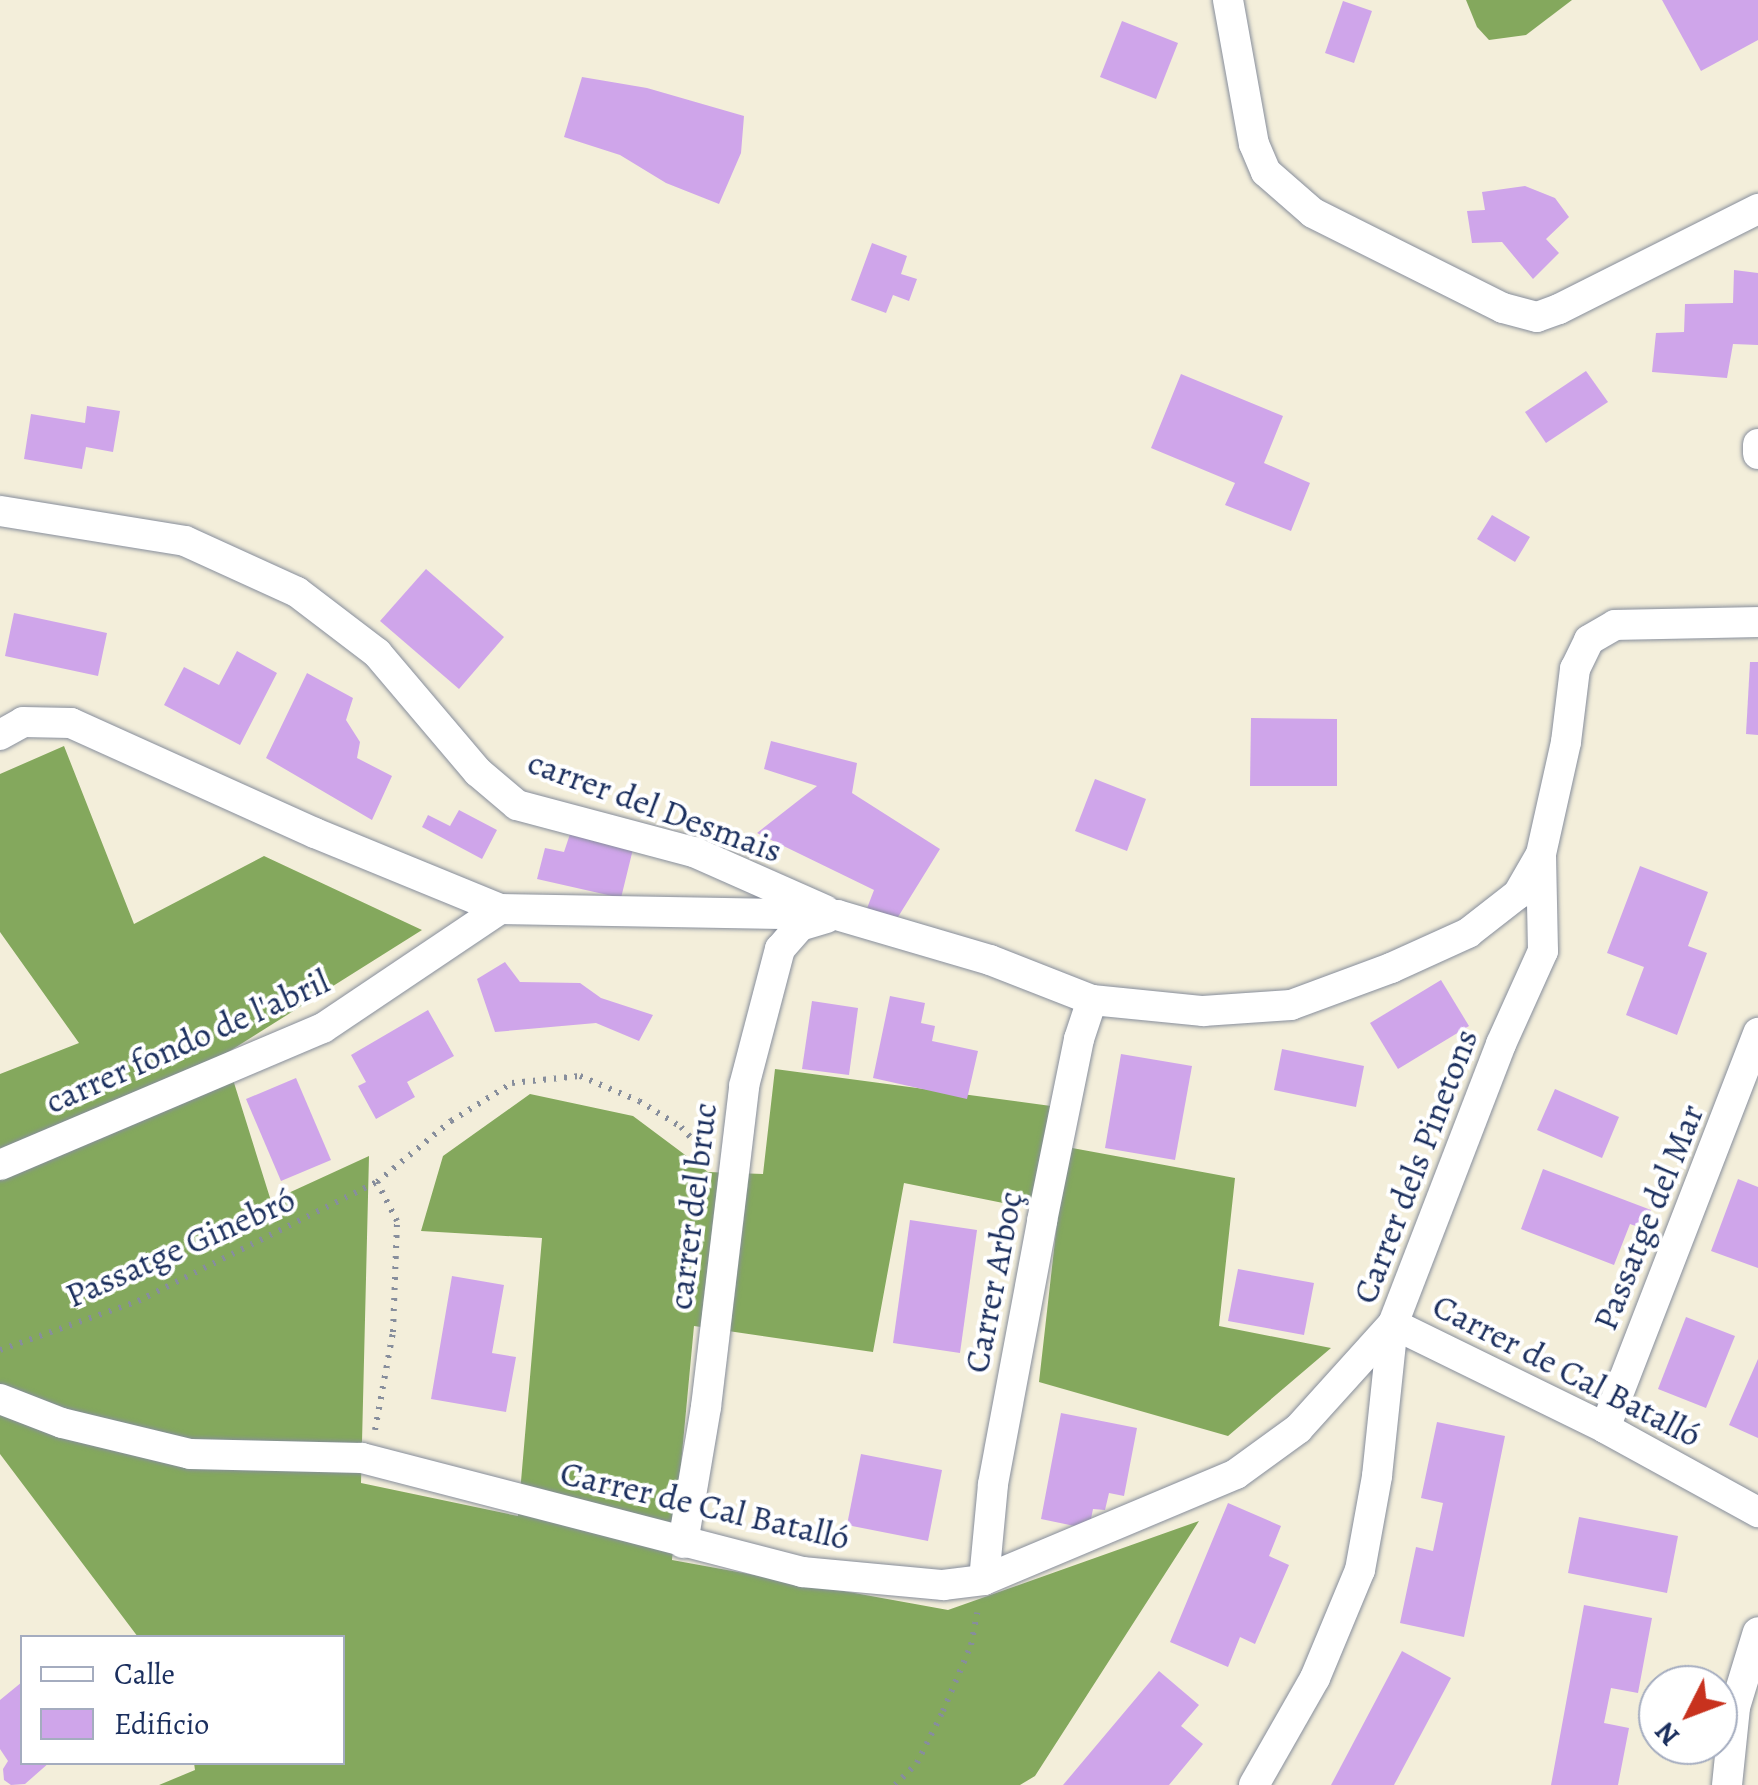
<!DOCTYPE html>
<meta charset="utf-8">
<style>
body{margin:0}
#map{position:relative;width:1758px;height:1785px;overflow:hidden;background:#f3eeda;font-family:Alegreya,serif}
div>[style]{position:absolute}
.forest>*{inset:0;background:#84a85d}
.building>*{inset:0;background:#cfa5ea}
.path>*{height:6px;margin-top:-3px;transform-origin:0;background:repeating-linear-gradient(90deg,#878e9c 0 2.5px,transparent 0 10.5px)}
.roads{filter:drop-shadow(0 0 2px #878e9c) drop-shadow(0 0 2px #878e9c)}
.street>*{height:30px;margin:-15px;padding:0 15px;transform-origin:15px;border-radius:15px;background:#fff}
span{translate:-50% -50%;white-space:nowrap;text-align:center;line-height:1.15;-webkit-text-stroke:8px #fff;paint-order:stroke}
.street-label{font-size:35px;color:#1b2f5e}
.legend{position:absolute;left:20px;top:1635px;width:325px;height:130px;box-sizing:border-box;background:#fff;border:2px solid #a4acbf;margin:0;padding:12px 18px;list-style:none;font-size:30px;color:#1b2f5e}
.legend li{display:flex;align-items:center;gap:20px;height:50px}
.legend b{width:50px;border:2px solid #a4acbf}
.north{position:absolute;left:1638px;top:1665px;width:100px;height:100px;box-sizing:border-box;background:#fff;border:2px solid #a4acbf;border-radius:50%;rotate:228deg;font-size:28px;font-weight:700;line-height:40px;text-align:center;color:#1b2f5e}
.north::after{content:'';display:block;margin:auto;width:35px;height:45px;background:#c8321e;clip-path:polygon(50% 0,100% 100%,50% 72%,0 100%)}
</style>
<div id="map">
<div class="forest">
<i style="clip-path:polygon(1466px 0,1572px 0,1526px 35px,1489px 40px,1477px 27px)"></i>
<i style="clip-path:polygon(64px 746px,134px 924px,264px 856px,422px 930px,225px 1054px,271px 1201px,369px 1156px,361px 1483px,518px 1516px,542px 1238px,421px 1231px,443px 1156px,530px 1094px,633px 1116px,708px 1172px,763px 1174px,775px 1069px,1051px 1106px,1045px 1143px,1235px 1178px,1219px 1326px,1331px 1348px,1228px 1436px,1039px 1382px,1058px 1214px,904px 1183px,873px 1352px,694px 1326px,672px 1560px,948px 1610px,1199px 1521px,1035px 1776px,1020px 1785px,159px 1785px,195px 1770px,194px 1763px,342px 1762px,342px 1638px,138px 1637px,0 1454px,0 1074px,79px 1043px,0 932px,0 774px)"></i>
</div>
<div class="building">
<i style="clip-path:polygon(1662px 0,1758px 0,1758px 40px,1701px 71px)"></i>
<i style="clip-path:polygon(1343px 1px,1372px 11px,1354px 63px,1325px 53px)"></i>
<i style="clip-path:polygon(1122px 21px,1178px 43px,1156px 99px,1100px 77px)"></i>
<i style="clip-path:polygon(582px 77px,647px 88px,744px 116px,741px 153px,719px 204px,666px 183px,620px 155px,564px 137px)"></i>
<i style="clip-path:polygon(1525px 186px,1555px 198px,1569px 217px,1546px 239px,1559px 253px,1533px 279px,1502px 242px,1472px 243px,1467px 211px,1485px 210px,1482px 192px)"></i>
<i style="clip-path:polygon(872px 243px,907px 256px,901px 274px,917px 279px,909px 301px,893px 295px,886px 313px,851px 300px)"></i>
<i style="clip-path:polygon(1734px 270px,1758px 273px,1758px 345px,1733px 344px,1727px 378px,1652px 372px,1656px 333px,1684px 332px,1685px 304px,1733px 303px)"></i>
<i style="clip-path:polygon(1586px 371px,1608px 402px,1546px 443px,1525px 412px)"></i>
<i style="clip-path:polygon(1181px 374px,1283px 416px,1264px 463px,1310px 483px,1291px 531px,1225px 505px,1235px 483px,1151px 448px)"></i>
<i style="clip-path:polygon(87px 406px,120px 411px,113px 452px,86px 447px,82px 469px,24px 459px,31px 414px,85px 423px)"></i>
<i style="clip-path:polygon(1492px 515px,1530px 537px,1515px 562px,1477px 539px)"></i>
<i style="clip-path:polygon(426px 569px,504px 637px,459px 689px,380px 621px)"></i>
<i style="clip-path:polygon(14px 613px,107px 633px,98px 676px,5px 656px)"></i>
<i style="clip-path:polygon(237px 651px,277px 673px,240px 745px,164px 705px,184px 667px,219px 685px)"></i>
<i style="clip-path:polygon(1750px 662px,1758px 662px,1758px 735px,1746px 734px)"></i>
<i style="clip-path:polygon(307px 673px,353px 698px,346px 720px,360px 742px,357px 758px,392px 776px,372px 820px,266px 758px)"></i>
<i style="clip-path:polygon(1251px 718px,1337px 719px,1337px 786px,1250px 786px)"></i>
<i style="clip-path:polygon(771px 741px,857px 763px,852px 793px,940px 849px,898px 917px,866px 911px,874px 890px,757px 833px,817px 786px,764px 769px)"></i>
<i style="clip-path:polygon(1095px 779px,1146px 799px,1127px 851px,1075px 831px)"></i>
<i style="clip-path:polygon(459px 810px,497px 830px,482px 859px,422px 827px,428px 815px,450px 826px)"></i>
<i style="clip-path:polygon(570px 834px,633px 849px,621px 898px,537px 879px,545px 848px,564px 852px)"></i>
<i style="clip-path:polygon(1640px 866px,1708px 892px,1688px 946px,1707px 953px,1677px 1035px,1626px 1015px,1644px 967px,1607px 953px)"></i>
<i style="clip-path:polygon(505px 962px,520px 982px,580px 983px,601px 998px,653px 1015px,639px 1041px,596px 1023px,495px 1032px,477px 979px)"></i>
<i style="clip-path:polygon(1441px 980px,1469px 1026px,1398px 1069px,1370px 1023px)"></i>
<i style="clip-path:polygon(890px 996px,925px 1003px,921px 1023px,935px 1026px,932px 1041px,978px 1051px,967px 1099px,873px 1078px)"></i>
<i style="clip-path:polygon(812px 1001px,858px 1008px,849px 1075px,802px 1069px)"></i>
<i style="clip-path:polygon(428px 1010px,454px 1056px,407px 1082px,415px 1097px,376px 1119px,358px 1086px,366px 1082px,351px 1055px)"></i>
<i style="clip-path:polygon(1282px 1049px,1364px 1066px,1356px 1107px,1274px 1090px)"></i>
<i style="clip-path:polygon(1121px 1054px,1192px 1066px,1175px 1160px,1105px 1148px)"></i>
<i style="clip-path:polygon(296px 1078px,331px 1160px,281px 1181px,246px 1099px)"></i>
<i style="clip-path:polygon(1555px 1089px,1619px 1117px,1602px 1158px,1537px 1130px)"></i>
<i style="clip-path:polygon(1543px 1169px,1651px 1210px,1644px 1229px,1630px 1224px,1614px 1265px,1521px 1229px)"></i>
<i style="clip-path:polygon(1738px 1179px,1758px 1187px,1758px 1268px,1711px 1251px)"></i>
<i style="clip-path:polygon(910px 1220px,977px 1230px,960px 1353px,893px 1343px)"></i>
<i style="clip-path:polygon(1238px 1269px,1314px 1283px,1304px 1335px,1228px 1321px)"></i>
<i style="clip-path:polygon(452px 1276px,504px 1285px,492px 1353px,516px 1357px,506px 1412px,431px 1399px)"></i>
<i style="clip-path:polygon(1686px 1317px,1735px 1336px,1706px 1408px,1658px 1389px)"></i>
<i style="clip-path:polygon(1758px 1359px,1758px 1438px,1729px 1425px)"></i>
<i style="clip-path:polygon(1061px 1413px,1137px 1428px,1124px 1496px,1109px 1493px,1105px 1510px,1093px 1509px,1089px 1529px,1041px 1519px)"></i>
<i style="clip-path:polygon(1437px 1422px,1505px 1436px,1464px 1637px,1400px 1623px,1416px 1547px,1433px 1551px,1443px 1503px,1421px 1498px)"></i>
<i style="clip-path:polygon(861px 1454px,942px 1470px,928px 1541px,847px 1525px)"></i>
<i style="clip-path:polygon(1228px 1503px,1281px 1526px,1269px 1556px,1289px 1565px,1255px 1644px,1240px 1637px,1228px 1667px,1170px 1642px)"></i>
<i style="clip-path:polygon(1579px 1517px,1678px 1536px,1667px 1593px,1568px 1573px)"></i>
<i style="clip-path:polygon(1584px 1605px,1652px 1618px,1638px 1693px,1611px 1688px,1604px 1723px,1629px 1728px,1618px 1785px,1551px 1785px)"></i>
<i style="clip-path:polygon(1402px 1651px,1451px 1678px,1394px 1785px,1331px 1785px)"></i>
<i style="clip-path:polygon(1159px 1671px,1199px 1705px,1181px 1726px,1203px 1744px,1169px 1785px,1063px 1785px)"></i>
<i style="clip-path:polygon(22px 1682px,22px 1762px,50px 1762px,25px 1784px,11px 1785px,4px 1780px,3px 1769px,8px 1761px,0 1749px,0 1700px)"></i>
</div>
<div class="path">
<i style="left:0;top:1350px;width:146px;rotate:-19.5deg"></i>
<i style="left:138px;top:1301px;width:267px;rotate:-26.5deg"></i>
<i style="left:375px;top:1430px;width:100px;rotate:-79.6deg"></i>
<i style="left:393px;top:1332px;width:111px;rotate:-87.9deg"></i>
<i style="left:397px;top:1221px;width:44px;rotate:-117.1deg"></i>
<i style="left:377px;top:1182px;width:96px;rotate:-39.5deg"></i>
<i style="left:451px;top:1121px;width:72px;rotate:-31.9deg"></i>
<i style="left:512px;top:1083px;width:68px;rotate:-5.9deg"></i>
<i style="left:580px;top:1076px;width:64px;rotate:23deg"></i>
<i style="left:639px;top:1101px;width:49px;rotate:31.8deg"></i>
<i style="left:681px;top:1127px;width:34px;rotate:47deg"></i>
<i style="left:895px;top:1785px;width:31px;rotate:-45deg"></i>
<i style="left:917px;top:1763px;width:58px;rotate:-63.4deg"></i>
<i style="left:943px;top:1711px;width:72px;rotate:-67deg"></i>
<i style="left:971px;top:1645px;width:33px;rotate:-79deg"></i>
</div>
<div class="roads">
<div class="street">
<i style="left:1228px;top:0;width:146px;rotate:79.8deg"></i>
<i style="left:1254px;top:144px;width:30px;rotate:67deg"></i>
<i style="left:1266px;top:172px;width:62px;rotate:41.1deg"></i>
<i style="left:1313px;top:213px;width:212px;rotate:26.6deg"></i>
<i style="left:1503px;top:308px;width:35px;rotate:15deg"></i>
<i style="left:1537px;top:317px;width:23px;rotate:-20deg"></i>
<i style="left:1559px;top:309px;width:223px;rotate:-26.7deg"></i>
<i style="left:1758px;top:444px;width:10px;rotate:90deg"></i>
<i style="left:0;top:511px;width:187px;rotate:9.2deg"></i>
<i style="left:185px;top:541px;width:123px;rotate:24.5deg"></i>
<i style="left:297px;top:592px;width:101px;rotate:37.3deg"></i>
<i style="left:377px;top:653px;width:156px;rotate:49.7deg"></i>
<i style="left:478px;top:772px;width:51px;rotate:40.2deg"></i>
<i style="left:517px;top:805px;width:183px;rotate:14.9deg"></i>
<i style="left:694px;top:852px;width:143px;rotate:23.9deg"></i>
<i style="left:0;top:735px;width:26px;rotate:-29deg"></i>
<i style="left:23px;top:722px;width:48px;rotate:1.2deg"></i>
<i style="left:71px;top:723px;width:268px;rotate:24.3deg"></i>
<i style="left:315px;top:833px;width:200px;rotate:22.3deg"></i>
<i style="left:500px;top:909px;width:337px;rotate:1deg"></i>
<i style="left:837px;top:915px;width:159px;rotate:16.4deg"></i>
<i style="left:990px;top:960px;width:110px;rotate:21.4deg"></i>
<i style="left:1092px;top:1000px;width:112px;rotate:5.7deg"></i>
<i style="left:1203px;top:1011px;width:88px;rotate:-3.9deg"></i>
<i style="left:1291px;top:1005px;width:107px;rotate:-20.3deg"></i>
<i style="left:1391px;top:968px;width:85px;rotate:-24.4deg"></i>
<i style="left:1468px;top:933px;width:63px;rotate:-38deg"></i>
<i style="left:1518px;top:894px;width:46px;rotate:-60.1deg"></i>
<i style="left:1541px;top:854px;width:115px;rotate:-77.4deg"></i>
<i style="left:1566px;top:742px;width:74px;rotate:-83deg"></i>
<i style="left:1575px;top:669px;width:32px;rotate:-64deg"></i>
<i style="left:1589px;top:640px;width:30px;rotate:-30deg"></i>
<i style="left:1615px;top:625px;width:143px;rotate:-1.2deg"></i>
<i style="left:0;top:1165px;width:351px;rotate:-23deg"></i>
<i style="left:323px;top:1028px;width:213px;rotate:-33.9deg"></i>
<i style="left:0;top:1399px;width:66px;rotate:21.2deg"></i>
<i style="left:62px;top:1423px;width:132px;rotate:13.6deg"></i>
<i style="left:190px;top:1454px;width:172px;rotate:1.3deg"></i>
<i style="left:362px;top:1458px;width:455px;rotate:14.5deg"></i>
<i style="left:802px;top:1572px;width:142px;rotate:5.3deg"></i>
<i style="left:943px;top:1585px;width:41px;rotate:-7deg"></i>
<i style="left:984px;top:1580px;width:273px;rotate:-22.8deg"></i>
<i style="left:1236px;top:1474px;width:77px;rotate:-36deg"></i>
<i style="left:1298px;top:1429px;width:142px;rotate:-47.9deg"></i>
<i style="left:1393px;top:1324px;width:236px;rotate:26.1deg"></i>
<i style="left:1605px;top:1428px;width:175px;rotate:28.8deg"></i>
<i style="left:1605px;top:1428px;width:424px;rotate:-68.8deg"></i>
<i style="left:683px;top:1543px;width:138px;rotate:-80.4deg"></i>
<i style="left:706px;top:1407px;width:323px;rotate:-83.2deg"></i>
<i style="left:744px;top:1086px;width:142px;rotate:-75.3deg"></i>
<i style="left:780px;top:949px;width:30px;rotate:-49deg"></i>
<i style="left:800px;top:926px;width:28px;rotate:-17deg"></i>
<i style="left:984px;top:1580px;width:96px;rotate:-84.6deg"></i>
<i style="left:993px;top:1484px;width:268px;rotate:-79.4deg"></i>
<i style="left:1042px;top:1221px;width:186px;rotate:-78.5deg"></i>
<i style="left:1079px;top:1039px;width:41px;rotate:-71.6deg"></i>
<i style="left:1254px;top:1785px;width:123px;rotate:-60.3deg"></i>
<i style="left:1315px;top:1678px;width:117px;rotate:-67.4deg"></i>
<i style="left:1360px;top:1570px;width:96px;rotate:-79.7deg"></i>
<i style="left:1377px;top:1476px;width:153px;rotate:-84deg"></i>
<i style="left:1393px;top:1324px;width:300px;rotate:-68.9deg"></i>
<i style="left:1501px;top:1044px;width:102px;rotate:-65.7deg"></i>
<i style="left:1543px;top:951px;width:94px;rotate:-91.2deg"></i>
<i style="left:1727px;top:1785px;width:78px;rotate:-84.1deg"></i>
<i style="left:1735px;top:1707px;width:78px;rotate:-73deg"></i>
</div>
</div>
<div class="street-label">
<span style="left:655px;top:806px;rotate:20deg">carrer del Desmais</span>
<span style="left:187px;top:1041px;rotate:-24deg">carrer fondo de l'abril</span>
<span style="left:1415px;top:1166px;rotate:-69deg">Carrer dels Pinetons</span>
<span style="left:692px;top:1206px;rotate:-83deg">carrer del bruc</span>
<span style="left:1648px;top:1217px;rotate:-68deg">Passatge del Mar</span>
<span style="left:180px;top:1247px;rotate:-24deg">Passatge Ginebró</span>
<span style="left:993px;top:1282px;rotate:-79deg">Carrer Arboç</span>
<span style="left:1567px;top:1370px;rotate:27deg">Carrer de Cal Batalló</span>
<span style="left:705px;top:1505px;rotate:13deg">Carrer de Cal Batalló</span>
</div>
<ul class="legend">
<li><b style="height:12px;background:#fff"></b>Calle</li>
<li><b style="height:28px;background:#cfa5ea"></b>Edificio</li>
</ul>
<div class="north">N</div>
</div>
